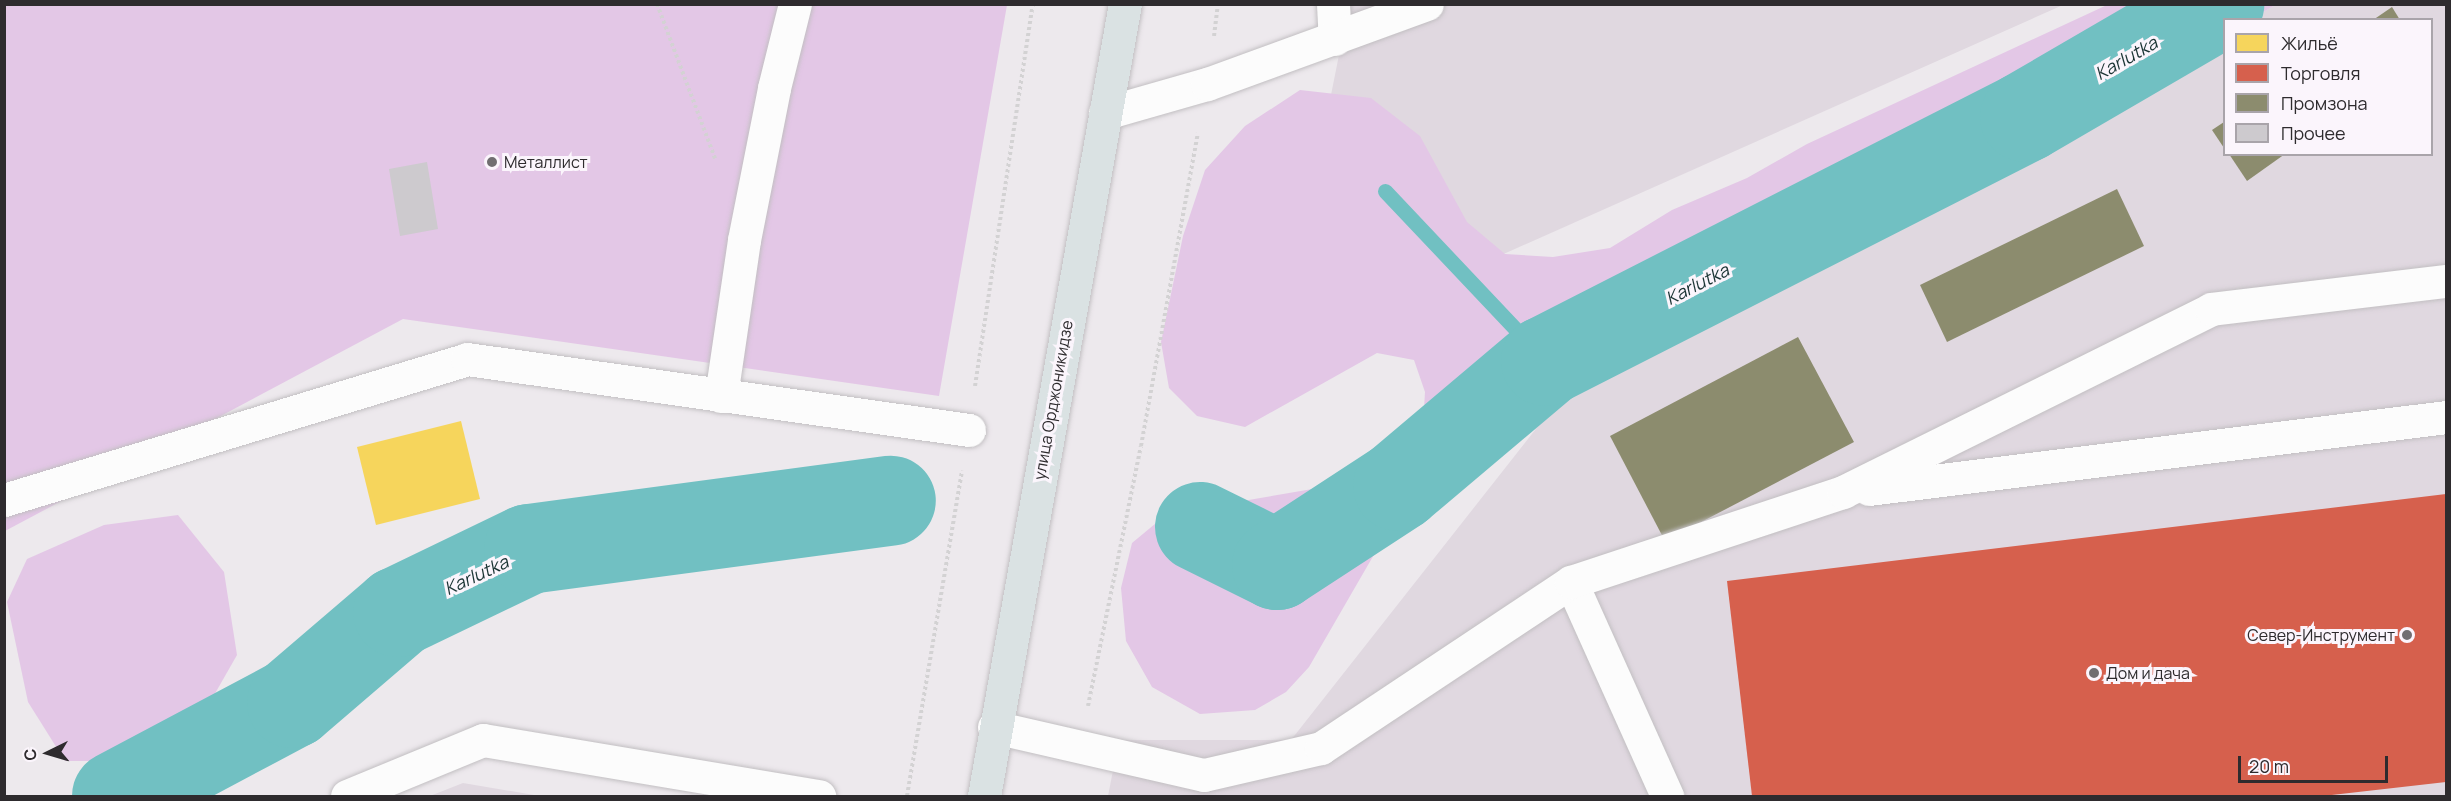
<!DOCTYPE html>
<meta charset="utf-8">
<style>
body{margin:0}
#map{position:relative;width:2451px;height:801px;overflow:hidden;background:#ede9ed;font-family:Manrope,sans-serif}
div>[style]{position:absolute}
.built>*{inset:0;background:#e0d8e0}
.green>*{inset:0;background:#e3c7e6}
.homes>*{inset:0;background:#f6d55c}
.shops>*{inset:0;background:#d6604d}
.industry>*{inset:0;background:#8c8c6e}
.stream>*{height:15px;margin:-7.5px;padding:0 7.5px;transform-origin:7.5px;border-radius:7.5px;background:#71c0c2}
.river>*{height:90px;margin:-45px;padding:0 45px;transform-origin:45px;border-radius:45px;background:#71c0c2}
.building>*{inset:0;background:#cdcace}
.path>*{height:4px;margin-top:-2px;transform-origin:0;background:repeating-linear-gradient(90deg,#d3d2d3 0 3px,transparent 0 6px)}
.roads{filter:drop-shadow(0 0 2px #c2bfc2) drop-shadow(0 0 2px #c2bfc2)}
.minor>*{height:33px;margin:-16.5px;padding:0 16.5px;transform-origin:16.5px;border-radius:16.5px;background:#fcfcfc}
.major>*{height:33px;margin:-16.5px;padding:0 16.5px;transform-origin:16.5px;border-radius:16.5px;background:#dae2e3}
.dots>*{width:16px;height:16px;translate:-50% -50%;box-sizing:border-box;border:3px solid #fbf5fc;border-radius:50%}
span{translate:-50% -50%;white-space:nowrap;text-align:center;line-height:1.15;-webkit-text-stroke:6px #fbf5fc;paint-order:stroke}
.poi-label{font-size:16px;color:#2e2b2e}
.left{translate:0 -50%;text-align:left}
.right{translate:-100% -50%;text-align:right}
.street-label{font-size:16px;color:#2e2b2e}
.water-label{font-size:18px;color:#1a3333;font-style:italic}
.frame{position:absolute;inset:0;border:6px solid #2e2b2e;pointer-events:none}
.legend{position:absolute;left:2223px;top:18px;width:210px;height:138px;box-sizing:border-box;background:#fbf5fc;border:2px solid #a9a4aa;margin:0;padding:8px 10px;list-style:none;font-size:18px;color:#2e2b2e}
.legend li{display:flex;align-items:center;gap:12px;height:30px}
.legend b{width:30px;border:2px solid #a9a4aa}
.north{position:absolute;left:18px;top:723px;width:60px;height:60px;-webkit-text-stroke:4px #fbf5fc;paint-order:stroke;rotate:265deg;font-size:16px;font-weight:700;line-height:24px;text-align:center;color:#2e2b2e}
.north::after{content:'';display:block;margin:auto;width:21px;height:27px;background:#2e2b2e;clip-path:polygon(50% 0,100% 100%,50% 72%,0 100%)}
.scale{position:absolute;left:2238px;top:756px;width:150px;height:27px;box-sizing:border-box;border:3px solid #2e2b2e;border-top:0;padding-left:8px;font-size:18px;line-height:21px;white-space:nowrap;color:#2e2b2e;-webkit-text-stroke:4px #fbf5fc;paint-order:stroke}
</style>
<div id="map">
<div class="built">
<i style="clip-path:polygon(1349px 5px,2063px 5px,1407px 297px,1312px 190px)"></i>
<i style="clip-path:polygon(2275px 5px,2446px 5px,2446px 796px,1108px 796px,1119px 740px,1291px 740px,1565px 392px,2048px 152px,2224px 37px,2224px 154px,2432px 154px,2432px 20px,2252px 19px)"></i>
<i style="clip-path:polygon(463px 783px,540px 796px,430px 796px)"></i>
</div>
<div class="green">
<i style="clip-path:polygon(4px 5px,1007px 5px,939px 396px,403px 319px,5px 531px)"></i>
<i style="clip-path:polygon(2107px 5px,2275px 5px,2252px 19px,2224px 20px,2224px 37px,2048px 152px,1565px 392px,1423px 496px,1383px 539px,1309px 667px,1286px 692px,1255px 710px,1200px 714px,1152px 687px,1126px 641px,1121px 588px,1132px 543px,1167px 514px,1324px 487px,1397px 449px,1423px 425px,1425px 392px,1414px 360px,1377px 353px,1245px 427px,1197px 416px,1169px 388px,1161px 342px,1183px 236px,1205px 170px,1245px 126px,1300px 90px,1371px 98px,1420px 136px,1467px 222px,1505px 254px,1553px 257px,1610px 248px,1672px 210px,1747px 178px,1807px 144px)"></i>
<i style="clip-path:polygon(178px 515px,224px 572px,237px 655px,213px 697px,142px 749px,108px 761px,65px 761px,28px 702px,7px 602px,27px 559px,104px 525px)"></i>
</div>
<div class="homes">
<i style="clip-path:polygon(461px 421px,480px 499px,376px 525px,357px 447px)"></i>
</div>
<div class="shops">
<i style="clip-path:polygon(2446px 494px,2446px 782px,2323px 796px,1752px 796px,1727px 581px)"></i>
</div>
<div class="industry">
<i style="clip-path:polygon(2392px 7px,2400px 20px,2373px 20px)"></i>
<i style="clip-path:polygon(2224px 122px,2224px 148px,2212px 130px)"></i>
<i style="clip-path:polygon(2229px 154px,2285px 154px,2247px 181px)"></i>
<i style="clip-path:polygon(2117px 189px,2144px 246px,1947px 342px,1920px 285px)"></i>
<i style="clip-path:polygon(1798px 337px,1854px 442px,1665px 541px,1610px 436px)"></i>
</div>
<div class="stream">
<i style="left:1385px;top:191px;width:234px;rotate:46.6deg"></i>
</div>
<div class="river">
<i style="left:1200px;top:527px;width:86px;rotate:26.3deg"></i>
<i style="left:1277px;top:565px;width:145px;rotate:-33.1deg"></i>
<i style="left:1398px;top:486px;width:194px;rotate:-40.2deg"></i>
<i style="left:1546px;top:361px;width:538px;rotate:-26.99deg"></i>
<i style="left:2025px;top:117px;width:225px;rotate:-30.2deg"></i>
<i style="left:117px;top:796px;width:198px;rotate:-28deg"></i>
<i style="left:292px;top:703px;width:140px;rotate:-40.6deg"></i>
<i style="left:398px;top:612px;width:145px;rotate:-25.7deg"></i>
<i style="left:529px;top:549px;width:365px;rotate:-7.6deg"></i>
</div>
<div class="building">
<i style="clip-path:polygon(427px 162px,438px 229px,400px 236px,389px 169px)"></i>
</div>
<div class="path">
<i style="left:657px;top:4px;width:165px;rotate:69.4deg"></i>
<i style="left:1214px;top:36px;width:32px;rotate:-83deg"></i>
<i style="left:975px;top:386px;width:386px;rotate:-81.4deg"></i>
<i style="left:1088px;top:706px;width:265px;rotate:-78.5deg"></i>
<i style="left:1141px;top:446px;width:318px;rotate:-79.7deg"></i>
<i style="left:907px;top:796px;width:330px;rotate:-80.4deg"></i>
</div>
<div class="roads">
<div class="minor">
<i style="left:1333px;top:4px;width:35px;rotate:87deg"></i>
<i style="left:1105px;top:113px;width:106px;rotate:-15.9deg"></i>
<i style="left:1207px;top:84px;width:234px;rotate:-20deg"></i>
<i style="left:721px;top:396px;width:158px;rotate:-81.6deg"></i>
<i style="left:744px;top:240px;width:155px;rotate:-78.8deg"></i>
<i style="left:774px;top:88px;width:87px;rotate:-76deg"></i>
<i style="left:1869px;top:489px;width:581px;rotate:-7.11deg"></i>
<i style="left:4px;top:500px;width:484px;rotate:-16.9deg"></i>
<i style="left:467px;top:359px;width:507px;rotate:8.05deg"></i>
<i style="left:1571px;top:582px;width:235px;rotate:65.8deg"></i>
<i style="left:994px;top:727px;width:215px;rotate:12.9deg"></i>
<i style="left:1204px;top:775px;width:120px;rotate:-13deg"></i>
<i style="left:1321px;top:748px;width:300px;rotate:-33.6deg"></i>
<i style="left:1571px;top:582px;width:287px;rotate:-18.3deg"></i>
<i style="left:1843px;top:492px;width:411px;rotate:-26.4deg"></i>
<i style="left:2211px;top:309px;width:237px;rotate:-6.8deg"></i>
<i style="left:347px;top:796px;width:147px;rotate:-22.4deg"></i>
<i style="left:483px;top:740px;width:341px;rotate:9.5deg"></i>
</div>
<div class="major">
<i style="left:984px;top:796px;width:804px;rotate:-79.91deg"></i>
</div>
</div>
<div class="dots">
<i style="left:492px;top:162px;background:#716e71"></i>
<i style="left:2407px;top:635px;background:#716e71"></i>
<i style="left:2094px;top:673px;background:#716e71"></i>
</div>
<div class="poi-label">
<span class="left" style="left:504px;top:162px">Металлист</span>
<span class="right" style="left:2395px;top:635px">Север-Инструмент</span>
<span class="left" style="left:2106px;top:673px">Дом и дача</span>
</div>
<div class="street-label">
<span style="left:1053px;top:400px;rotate:-80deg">улица Орджоникидзе</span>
</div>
<div class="water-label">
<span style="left:2126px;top:58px;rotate:-30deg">Karlutka</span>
<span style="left:1697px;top:284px;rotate:-27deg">Karlutka</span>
<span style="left:476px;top:575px;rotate:-25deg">Karlutka</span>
</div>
<div class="frame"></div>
<ul class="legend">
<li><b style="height:16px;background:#f6d55c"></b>Жильё</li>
<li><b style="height:16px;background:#d6604d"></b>Торговля</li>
<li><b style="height:16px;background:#8c8c6e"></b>Промзона</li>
<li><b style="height:16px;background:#cdcace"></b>Прочее</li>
</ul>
<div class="north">С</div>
<div class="scale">20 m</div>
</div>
